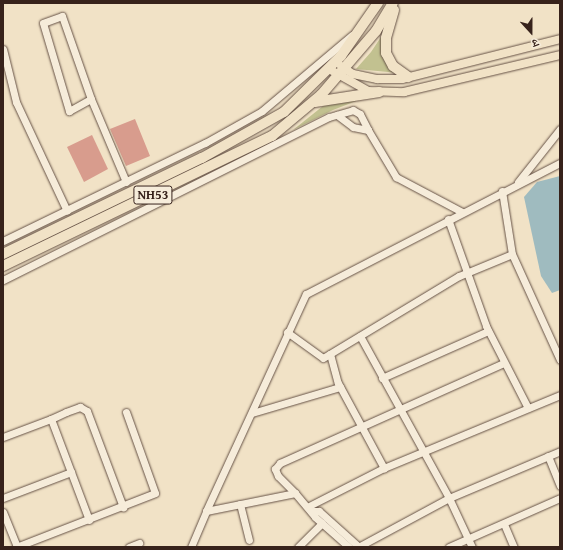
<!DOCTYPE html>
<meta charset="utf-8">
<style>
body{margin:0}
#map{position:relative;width:563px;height:550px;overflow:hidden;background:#f1e2c6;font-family:"Gentium Book Plus","Noto Serif Devanagari",serif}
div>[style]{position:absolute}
.green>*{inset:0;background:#c2c190}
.water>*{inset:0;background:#9fbbbf}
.building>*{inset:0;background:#d89c8d}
.roads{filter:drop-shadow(0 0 1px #665246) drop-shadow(0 0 1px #665246)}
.minor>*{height:7px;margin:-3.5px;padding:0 3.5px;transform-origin:3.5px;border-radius:3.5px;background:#f6ecda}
.major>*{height:8px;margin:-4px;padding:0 4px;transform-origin:4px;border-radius:4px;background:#f1e2c6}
.highway>*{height:10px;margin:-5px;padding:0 5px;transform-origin:5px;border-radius:5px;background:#f1e2c6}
span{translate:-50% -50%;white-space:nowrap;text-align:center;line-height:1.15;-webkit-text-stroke:4px #f6ecda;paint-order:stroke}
.shield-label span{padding:1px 3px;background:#f6ecda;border:1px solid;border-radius:3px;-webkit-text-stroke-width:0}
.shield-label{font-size:13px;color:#37221b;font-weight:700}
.frame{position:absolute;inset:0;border:4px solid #37221b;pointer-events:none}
.north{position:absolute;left:511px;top:12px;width:40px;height:40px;-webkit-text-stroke:3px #f6ecda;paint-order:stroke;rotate:159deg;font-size:11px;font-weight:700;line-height:16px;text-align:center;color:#37221b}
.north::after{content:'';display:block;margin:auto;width:14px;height:18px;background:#37221b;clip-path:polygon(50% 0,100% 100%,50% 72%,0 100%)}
</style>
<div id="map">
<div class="green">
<i style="clip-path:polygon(383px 34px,399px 73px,356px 69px,371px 52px)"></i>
<i style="clip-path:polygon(364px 98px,333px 110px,293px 130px,323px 106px)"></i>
</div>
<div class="water">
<i style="clip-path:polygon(560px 176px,560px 290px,552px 293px,541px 276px,524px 197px,537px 182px)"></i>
</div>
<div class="building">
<i style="clip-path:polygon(135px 119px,150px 156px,126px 166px,110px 129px)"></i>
<i style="clip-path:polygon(92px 135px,108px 169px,84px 182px,67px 147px)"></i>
</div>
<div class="roads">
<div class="minor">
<i style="left:3px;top:49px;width:55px;rotate:76.2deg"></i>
<i style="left:16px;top:102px;width:120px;rotate:64.9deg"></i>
<i style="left:91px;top:99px;width:88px;rotate:-109.3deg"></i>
<i style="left:62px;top:16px;width:20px;rotate:160deg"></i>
<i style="left:43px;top:23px;width:92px;rotate:73.5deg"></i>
<i style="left:69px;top:111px;width:25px;rotate:-29deg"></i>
<i style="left:91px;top:99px;width:90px;rotate:67.1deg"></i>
<i style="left:368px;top:130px;width:55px;rotate:59.2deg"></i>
<i style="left:396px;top:177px;width:75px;rotate:27.9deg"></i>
<i style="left:518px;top:182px;width:68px;rotate:-51.6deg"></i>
<i style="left:502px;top:191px;width:64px;rotate:81deg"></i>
<i style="left:512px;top:254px;width:116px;rotate:65.6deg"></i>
<i style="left:448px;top:219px;width:114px;rotate:70.4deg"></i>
<i style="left:486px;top:326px;width:92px;rotate:62.9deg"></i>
<i style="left:3px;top:241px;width:225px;rotate:-25.9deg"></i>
<i style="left:205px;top:143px;width:65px;rotate:-29.3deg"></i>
<i style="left:262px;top:111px;width:118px;rotate:-40.2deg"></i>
<i style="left:3px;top:280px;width:364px;rotate:-26.6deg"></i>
<i style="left:329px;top:117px;width:25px;rotate:-16deg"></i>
<i style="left:353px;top:110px;width:8px;rotate:30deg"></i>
<i style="left:360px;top:114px;width:18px;rotate:63deg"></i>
<i style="left:368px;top:130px;width:15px;rotate:-169deg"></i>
<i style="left:353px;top:127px;width:20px;rotate:-143deg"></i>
<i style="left:287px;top:332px;width:44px;rotate:35.8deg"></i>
<i style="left:323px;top:358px;width:159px;rotate:-31.1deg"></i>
<i style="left:459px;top:276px;width:57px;rotate:-22.5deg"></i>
<i style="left:360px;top:336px;width:185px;rotate:61.2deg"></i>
<i style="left:449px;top:498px;width:121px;rotate:-22.9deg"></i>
<i style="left:330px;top:354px;width:30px;rotate:75deg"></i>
<i style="left:338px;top:383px;width:97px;rotate:61.6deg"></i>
<i style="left:382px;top:378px;width:116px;rotate:-23.9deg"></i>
<i style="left:252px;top:413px;width:92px;rotate:-16.5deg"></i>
<i style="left:3px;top:437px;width:51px;rotate:-20.6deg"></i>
<i style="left:548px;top:456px;width:32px;rotate:68deg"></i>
<i style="left:295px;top:493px;width:24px;rotate:-135deg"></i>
<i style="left:278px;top:476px;width:8px;rotate:-113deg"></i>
<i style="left:275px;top:469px;width:8px;rotate:-50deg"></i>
<i style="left:280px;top:463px;width:245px;rotate:-24.1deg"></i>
<i style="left:3px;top:498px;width:73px;rotate:-20.9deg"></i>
<i style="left:240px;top:504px;width:37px;rotate:76deg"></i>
<i style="left:309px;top:506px;width:84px;rotate:-26.9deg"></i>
<i style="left:384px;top:468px;width:191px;rotate:-22.5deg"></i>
<i style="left:206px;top:511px;width:239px;rotate:-65.3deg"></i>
<i style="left:306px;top:294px;width:286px;rotate:-27.3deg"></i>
<i style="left:313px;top:511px;width:6px"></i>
<i style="left:319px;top:511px;width:54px;rotate:42deg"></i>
<i style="left:3px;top:512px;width:38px;rotate:68deg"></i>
<i style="left:89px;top:520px;width:108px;rotate:-110.6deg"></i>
<i style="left:51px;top:419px;width:17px;rotate:-25deg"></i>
<i style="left:66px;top:412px;width:15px;rotate:-20deg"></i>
<i style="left:80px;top:407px;width:8px;rotate:30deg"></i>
<i style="left:87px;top:411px;width:103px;rotate:69.4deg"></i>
<i style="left:504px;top:524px;width:25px;rotate:67deg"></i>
<i style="left:16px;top:547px;width:149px;rotate:-21.2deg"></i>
<i style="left:155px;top:493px;width:86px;rotate:-109.7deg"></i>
<i style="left:129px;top:547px;width:11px;rotate:-22deg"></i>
<i style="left:191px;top:547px;width:39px;rotate:-67deg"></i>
<i style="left:206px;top:511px;width:91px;rotate:-11.4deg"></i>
<i style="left:295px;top:493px;width:31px;rotate:50deg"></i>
<i style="left:315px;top:517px;width:45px;rotate:41.4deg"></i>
<i style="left:298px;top:547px;width:34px;rotate:-45deg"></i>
<i style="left:358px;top:547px;width:103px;rotate:-28.3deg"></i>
<i style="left:449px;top:498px;width:54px;rotate:64.9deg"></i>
<i style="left:449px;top:547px;width:121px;rotate:-23.8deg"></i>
</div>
<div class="major">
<i style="left:341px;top:66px;width:14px;rotate:34deg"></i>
<i style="left:353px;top:74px;width:25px;rotate:12deg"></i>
<i style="left:377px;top:79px;width:25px"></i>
<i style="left:402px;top:79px;width:163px;rotate:-14.2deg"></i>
<i style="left:329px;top:69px;width:45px;rotate:29.4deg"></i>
<i style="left:368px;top:91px;width:36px;rotate:2deg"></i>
<i style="left:404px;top:92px;width:160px;rotate:-13.3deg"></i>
</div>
<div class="highway">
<i style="left:394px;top:10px;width:29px;rotate:106deg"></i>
<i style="left:386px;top:38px;width:15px;rotate:90deg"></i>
<i style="left:386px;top:53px;width:15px;rotate:62deg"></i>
<i style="left:393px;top:66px;width:19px;rotate:36deg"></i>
<i style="left:315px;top:102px;width:65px;rotate:-8.9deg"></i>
<i style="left:3px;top:254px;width:221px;rotate:-25.8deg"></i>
<i style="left:202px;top:158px;width:94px;rotate:-29.3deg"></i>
<i style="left:284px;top:112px;width:80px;rotate:-44.5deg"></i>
<i style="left:341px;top:56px;width:65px;rotate:-55.1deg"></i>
<i style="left:3px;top:266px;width:299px;rotate:-25.8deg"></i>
<i style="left:272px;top:136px;width:64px;rotate:-39.9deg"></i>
<i style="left:321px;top:95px;width:84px;rotate:-49.3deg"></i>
<i style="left:376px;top:31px;width:33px;rotate:-59deg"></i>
</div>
</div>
<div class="shield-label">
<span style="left:153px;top:195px">NH53</span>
</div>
<div class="frame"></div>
<div class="north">उ</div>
</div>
